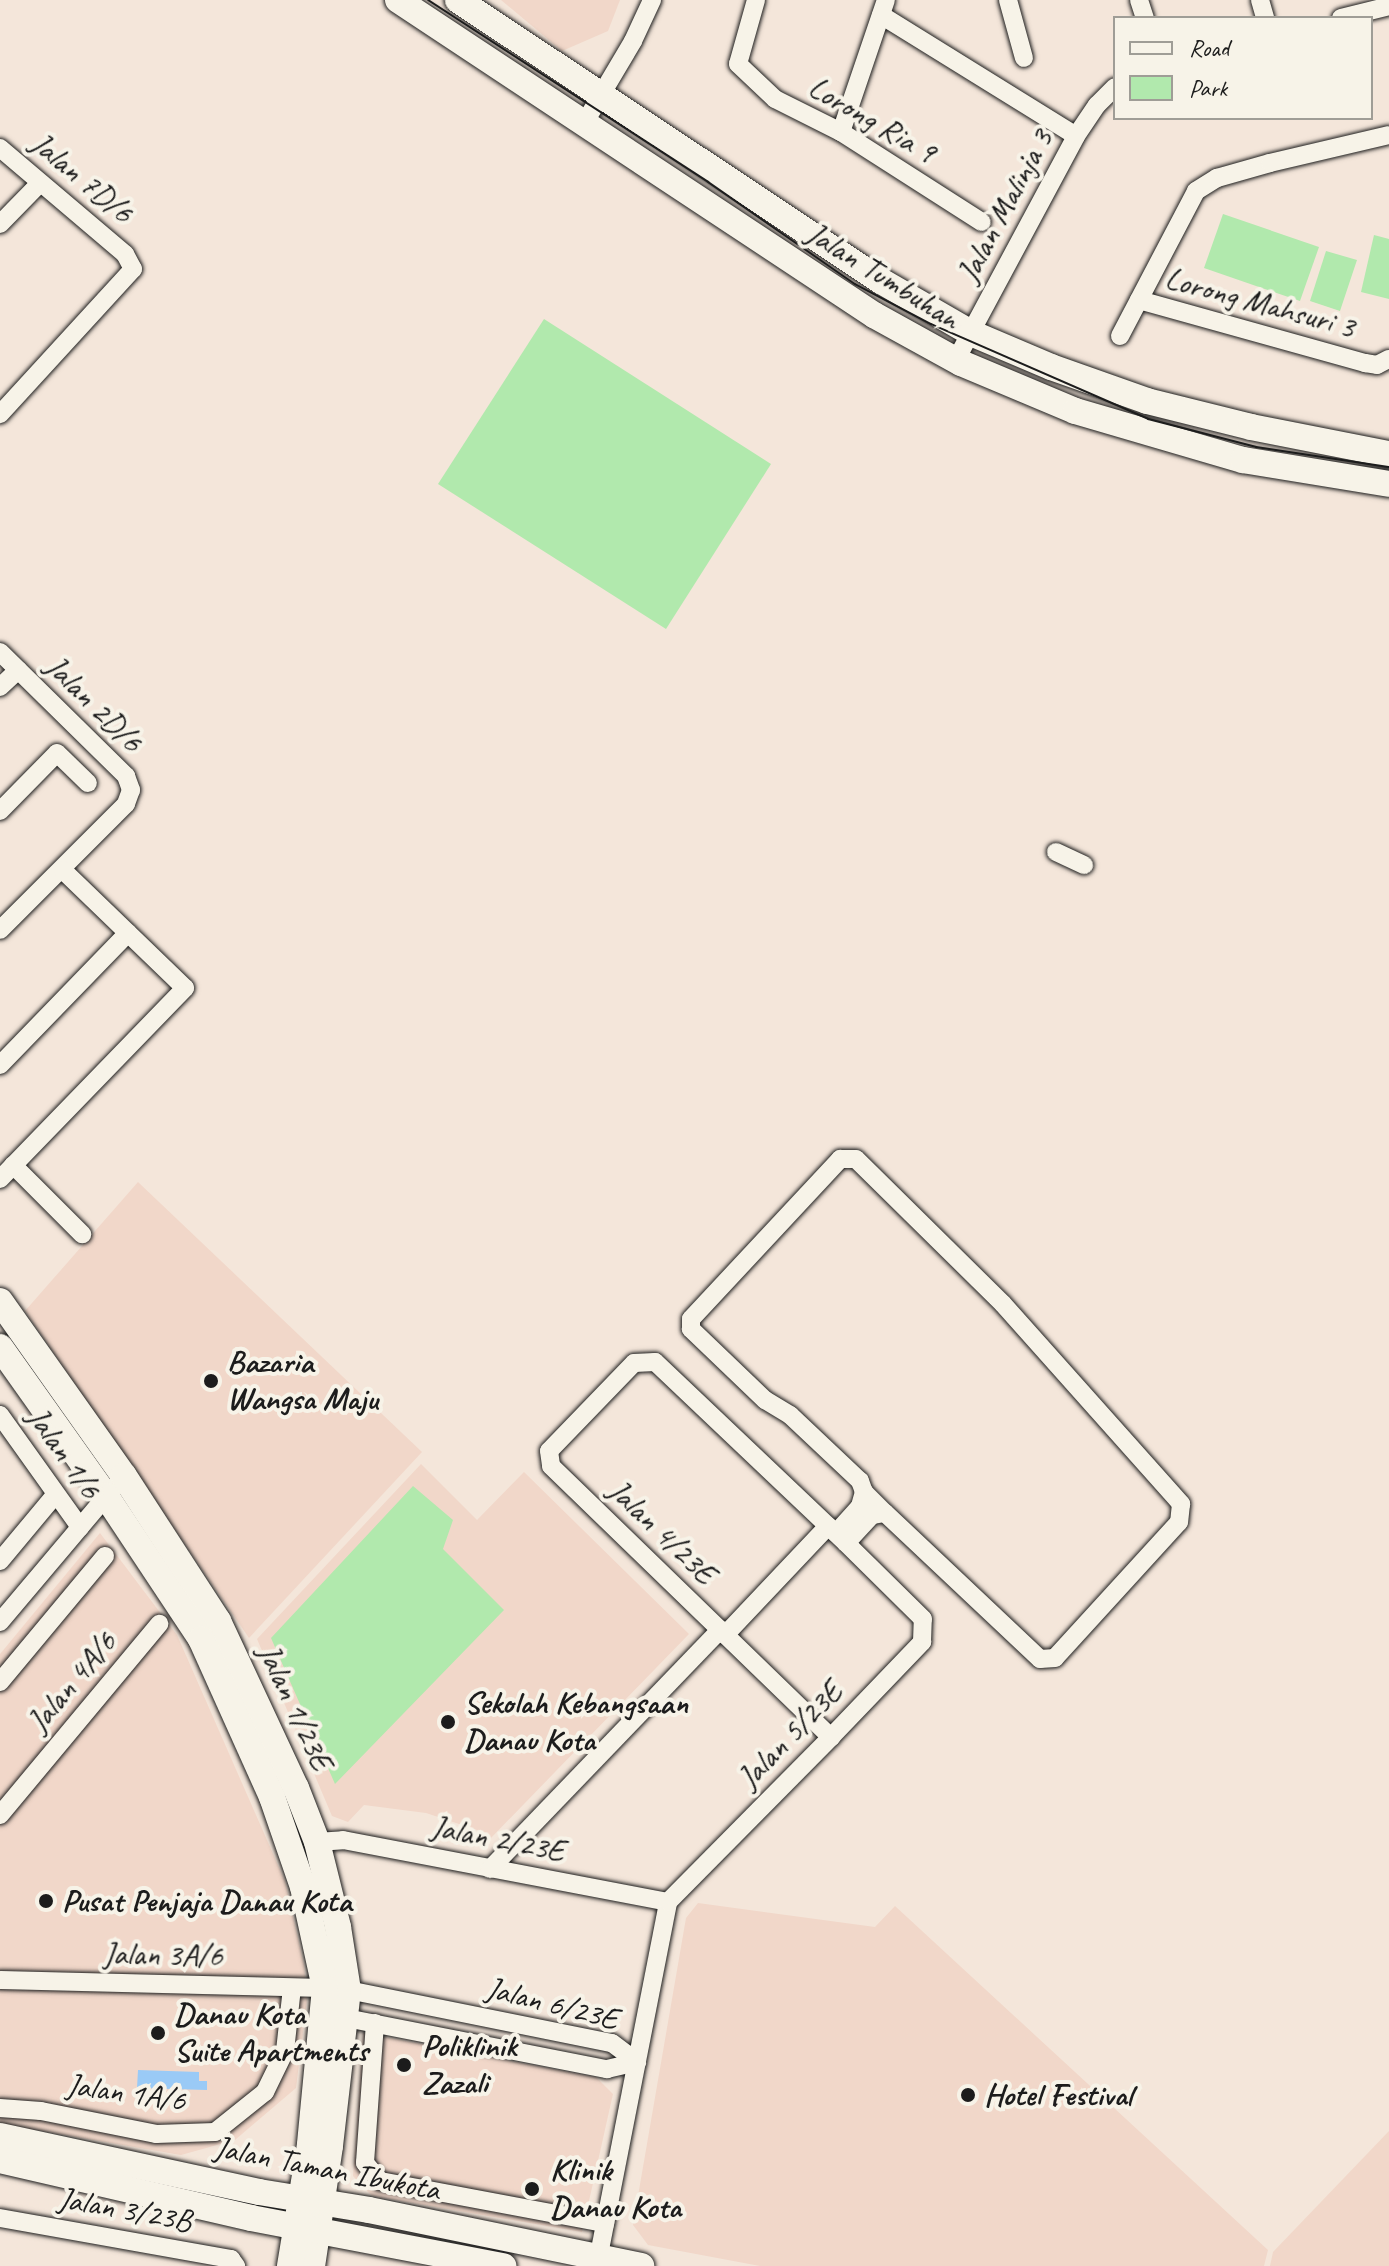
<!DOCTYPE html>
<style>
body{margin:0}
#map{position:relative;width:1389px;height:2266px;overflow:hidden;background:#f4e6da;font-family:Caveat,sans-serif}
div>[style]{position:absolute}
.built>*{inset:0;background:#f1d7c9}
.green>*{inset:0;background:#b1e9ad}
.water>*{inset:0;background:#9acaf6}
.roads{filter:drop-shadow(0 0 2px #1c1c1c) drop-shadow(0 0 2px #1c1c1c)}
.street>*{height:18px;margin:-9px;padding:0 9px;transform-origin:9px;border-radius:9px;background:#f7f3e8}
.secondary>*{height:26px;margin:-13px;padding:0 13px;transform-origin:13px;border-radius:13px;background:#f7f3e8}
.tram>*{height:2px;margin:-1px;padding:0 1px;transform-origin:1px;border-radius:1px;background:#1c1c1c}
.dots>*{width:22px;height:22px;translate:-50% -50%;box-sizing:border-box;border:4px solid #f7f3e8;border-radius:50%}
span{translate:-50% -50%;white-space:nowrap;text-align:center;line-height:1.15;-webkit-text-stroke:8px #f7f3e8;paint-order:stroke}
.street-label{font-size:32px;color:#1c1c1c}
.poi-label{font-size:32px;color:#1c1c1c;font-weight:700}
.left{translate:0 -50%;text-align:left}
.legend{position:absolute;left:1113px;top:16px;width:260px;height:104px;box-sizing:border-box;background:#f7f3e8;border:2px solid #9f9d96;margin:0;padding:10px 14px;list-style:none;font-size:24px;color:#1c1c1c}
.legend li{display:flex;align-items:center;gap:16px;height:40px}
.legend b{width:40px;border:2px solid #9f9d96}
</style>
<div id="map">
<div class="built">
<i style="clip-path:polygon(501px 0,620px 0,608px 31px,562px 51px)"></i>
<i style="clip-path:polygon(138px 1182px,422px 1452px,249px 1638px,25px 1311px)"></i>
<i style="clip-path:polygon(421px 1464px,477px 1520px,524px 1472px,689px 1634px,488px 1841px,471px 1840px,480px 1831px,426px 1813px,364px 1805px,348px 1822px,332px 1816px,257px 1639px)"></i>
<i style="clip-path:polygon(100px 1533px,177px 1635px,285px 1881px,304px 1965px,307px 2000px,296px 2088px,235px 2140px,181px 2155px,0 2124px,0 1654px)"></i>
<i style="clip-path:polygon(698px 1903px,875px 1927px,895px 1906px,1268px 2250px,1264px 2266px,760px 2266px,648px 2245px,633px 2225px,686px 1918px)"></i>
<i style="clip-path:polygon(363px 2033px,596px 2077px,613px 2094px,582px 2232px,372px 2196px,353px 2176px)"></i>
<i style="clip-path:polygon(1389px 2131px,1389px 2266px,1270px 2266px,1273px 2252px)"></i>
</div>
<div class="green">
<i style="clip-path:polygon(1223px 214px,1319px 247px,1300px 301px,1204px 268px)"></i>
<i style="clip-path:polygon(1374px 235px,1389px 239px,1389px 299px,1361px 292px)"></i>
<i style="clip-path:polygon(1326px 251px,1357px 260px,1340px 311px,1310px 301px)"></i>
<i style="clip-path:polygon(544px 319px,771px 464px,666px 629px,438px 484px)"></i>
<i style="clip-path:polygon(413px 1486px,453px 1520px,443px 1549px,504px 1610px,335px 1784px,271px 1638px)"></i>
</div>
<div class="water">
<i style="clip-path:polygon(138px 2070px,199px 2072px,199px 2081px,207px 2081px,207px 2090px,137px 2088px)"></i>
</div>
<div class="roads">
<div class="street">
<i style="left:756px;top:0;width:66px;rotate:105.7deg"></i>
<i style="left:738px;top:64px;width:51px;rotate:43.4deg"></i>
<i style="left:775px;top:99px;width:74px;rotate:26.6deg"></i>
<i style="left:841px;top:132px;width:167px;rotate:32.6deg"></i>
<i style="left:1008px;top:0;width:60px;rotate:74.6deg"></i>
<i style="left:1139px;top:0;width:19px;rotate:72deg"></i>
<i style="left:1260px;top:0;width:19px;rotate:74deg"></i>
<i style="left:881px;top:15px;width:229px;rotate:31.8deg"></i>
<i style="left:1341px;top:18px;width:49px;rotate:-14deg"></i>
<i style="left:585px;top:122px;width:94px;rotate:-59.3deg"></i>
<i style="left:633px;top:41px;width:45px;rotate:-65.1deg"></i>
<i style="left:841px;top:132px;width:139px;rotate:-71.2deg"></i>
<i style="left:0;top:148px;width:164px;rotate:40.3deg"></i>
<i style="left:125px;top:254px;width:17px;rotate:62deg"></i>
<i style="left:133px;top:269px;width:197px;rotate:132.5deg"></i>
<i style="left:0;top:224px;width:57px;rotate:-45.7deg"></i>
<i style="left:1139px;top:300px;width:235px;rotate:15.6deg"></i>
<i style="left:1365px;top:363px;width:12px;rotate:9deg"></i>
<i style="left:1377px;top:365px;width:13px;rotate:-27deg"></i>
<i style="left:1120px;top:336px;width:164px;rotate:-62.3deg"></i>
<i style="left:1196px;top:191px;width:25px;rotate:-32deg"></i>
<i style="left:1217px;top:178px;width:55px;rotate:-15.8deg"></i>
<i style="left:1270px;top:163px;width:122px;rotate:-13.2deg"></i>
<i style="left:956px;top:360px;width:254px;rotate:-61.8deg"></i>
<i style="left:1076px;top:136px;width:37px;rotate:-56deg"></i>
<i style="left:1097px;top:105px;width:25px;rotate:-45deg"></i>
<i style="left:0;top:652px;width:177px;rotate:44.5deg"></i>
<i style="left:126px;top:776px;width:15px;rotate:70deg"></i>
<i style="left:131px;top:790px;width:15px;rotate:110deg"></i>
<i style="left:126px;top:804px;width:178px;rotate:135deg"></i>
<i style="left:0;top:687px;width:25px;rotate:-43deg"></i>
<i style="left:0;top:811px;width:81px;rotate:-45.5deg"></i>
<i style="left:57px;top:753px;width:43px;rotate:44.1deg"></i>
<i style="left:1056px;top:852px;width:31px;rotate:25deg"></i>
<i style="left:0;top:1065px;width:184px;rotate:-45.9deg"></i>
<i style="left:840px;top:1159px;width:16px"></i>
<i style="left:856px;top:1159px;width:206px;rotate:44.6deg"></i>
<i style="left:1003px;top:1304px;width:268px;rotate:48.3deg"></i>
<i style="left:1181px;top:1504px;width:18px;rotate:96deg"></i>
<i style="left:1179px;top:1522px;width:184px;rotate:132.4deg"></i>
<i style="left:1055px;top:1658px;width:15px;rotate:176deg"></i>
<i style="left:1040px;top:1659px;width:213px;rotate:-136.7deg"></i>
<i style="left:885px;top:1513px;width:30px;rotate:-135deg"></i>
<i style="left:864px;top:1492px;width:12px;rotate:-110deg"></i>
<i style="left:860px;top:1481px;width:96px;rotate:-136.7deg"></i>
<i style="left:790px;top:1415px;width:29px;rotate:-149deg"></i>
<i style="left:765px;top:1400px;width:103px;rotate:-136.2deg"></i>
<i style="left:691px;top:1329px;width:10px;rotate:-90deg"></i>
<i style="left:691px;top:1319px;width:219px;rotate:-47deg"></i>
<i style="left:13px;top:1165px;width:98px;rotate:45deg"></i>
<i style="left:0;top:1179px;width:266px;rotate:-45.9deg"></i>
<i style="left:185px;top:988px;width:170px;rotate:-136deg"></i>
<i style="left:0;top:1415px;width:138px;rotate:54.5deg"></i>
<i style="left:836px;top:1533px;width:36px;rotate:-48deg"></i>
<i style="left:860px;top:1506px;width:15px;rotate:-74deg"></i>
<i style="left:846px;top:1543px;width:38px;rotate:-47deg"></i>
<i style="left:872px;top:1515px;width:13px;rotate:-9deg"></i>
<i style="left:0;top:1561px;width:86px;rotate:-50.2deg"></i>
<i style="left:0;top:1622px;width:177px;rotate:-49.8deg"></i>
<i style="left:725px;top:1635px;width:150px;rotate:-46.6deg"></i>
<i style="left:0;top:1682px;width:164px;rotate:-50.2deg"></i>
<i style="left:0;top:1815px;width:249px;rotate:-50.2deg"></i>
<i style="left:317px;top:1842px;width:26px;rotate:-4deg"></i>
<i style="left:343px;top:1840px;width:331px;rotate:10.8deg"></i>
<i style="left:490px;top:1869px;width:332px;rotate:-46.1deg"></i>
<i style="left:0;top:1980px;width:325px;rotate:1.4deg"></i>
<i style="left:348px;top:1990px;width:269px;rotate:11.4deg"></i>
<i style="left:612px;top:2043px;width:31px;rotate:37deg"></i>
<i style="left:346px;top:2018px;width:266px;rotate:11.1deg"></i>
<i style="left:607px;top:2069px;width:31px;rotate:-13deg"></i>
<i style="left:375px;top:2023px;width:140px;rotate:94.1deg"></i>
<i style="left:365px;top:2163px;width:23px;rotate:50deg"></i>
<i style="left:380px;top:2181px;width:229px;rotate:10.6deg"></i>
<i style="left:0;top:2108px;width:41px;rotate:4.2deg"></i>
<i style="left:41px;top:2111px;width:117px;rotate:11.3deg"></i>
<i style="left:156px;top:2134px;width:59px;rotate:-1.9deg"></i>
<i style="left:215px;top:2132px;width:64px;rotate:-38.7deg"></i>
<i style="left:265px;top:2092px;width:46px;rotate:-64deg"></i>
<i style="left:285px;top:2051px;width:63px;rotate:-83.7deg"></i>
<i style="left:0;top:2218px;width:235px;rotate:10.1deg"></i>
<i style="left:231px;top:2259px;width:9px;rotate:54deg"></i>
<i style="left:597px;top:2265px;width:370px;rotate:-78.9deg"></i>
<i style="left:668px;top:1902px;width:232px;rotate:-45.3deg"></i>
<i style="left:831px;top:1737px;width:132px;rotate:-46.2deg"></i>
<i style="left:922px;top:1642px;width:23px;rotate:-88deg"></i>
<i style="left:923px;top:1619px;width:108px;rotate:-135.4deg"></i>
<i style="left:846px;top:1543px;width:263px;rotate:-136.5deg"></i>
<i style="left:655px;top:1362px;width:21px;rotate:177deg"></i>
<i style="left:634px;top:1363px;width:122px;rotate:134deg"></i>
<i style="left:549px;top:1451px;width:15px;rotate:82deg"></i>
<i style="left:551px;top:1466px;width:390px;rotate:44.1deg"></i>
</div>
<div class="secondary">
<i style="left:398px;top:0;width:571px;rotate:33.5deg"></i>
<i style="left:874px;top:315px;width:99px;rotate:28.9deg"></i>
<i style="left:961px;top:363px;width:124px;rotate:22.8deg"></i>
<i style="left:1075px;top:411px;width:175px;rotate:16.3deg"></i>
<i style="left:1243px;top:460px;width:148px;rotate:9.3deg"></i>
<i style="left:458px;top:0;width:508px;rotate:33.6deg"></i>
<i style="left:881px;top:281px;width:104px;rotate:30deg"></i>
<i style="left:971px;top:333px;width:87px;rotate:23deg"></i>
<i style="left:1051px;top:367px;width:102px;rotate:19.5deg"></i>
<i style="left:1147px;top:401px;width:107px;rotate:14deg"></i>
<i style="left:1251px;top:427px;width:141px;rotate:11.1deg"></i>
<i style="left:0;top:1301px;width:214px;rotate:54.7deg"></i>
<i style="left:124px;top:1476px;width:173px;rotate:57deg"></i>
<i style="left:218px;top:1621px;width:184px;rotate:65deg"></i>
<i style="left:296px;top:1788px;width:58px;rotate:68.7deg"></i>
<i style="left:317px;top:1842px;width:88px;rotate:76.1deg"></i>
<i style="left:338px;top:1927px;width:64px;rotate:81deg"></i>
<i style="left:348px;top:1990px;width:157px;rotate:96.6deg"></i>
<i style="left:330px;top:2146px;width:121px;rotate:98.5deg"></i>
<i style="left:0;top:1347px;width:183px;rotate:54.6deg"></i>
<i style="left:106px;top:1496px;width:172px;rotate:56.4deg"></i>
<i style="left:201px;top:1639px;width:173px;rotate:65.8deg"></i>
<i style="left:272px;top:1797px;width:95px;rotate:71deg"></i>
<i style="left:303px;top:1887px;width:103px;rotate:77.7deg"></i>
<i style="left:325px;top:1988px;width:158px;rotate:95.5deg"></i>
<i style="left:310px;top:2145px;width:123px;rotate:99.4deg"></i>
<i style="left:0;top:2136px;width:265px;rotate:12.2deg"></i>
<i style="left:259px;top:2192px;width:111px;rotate:9.3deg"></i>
<i style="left:369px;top:2210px;width:278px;rotate:11.6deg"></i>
<i style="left:0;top:2160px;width:258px;rotate:13deg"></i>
<i style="left:251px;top:2218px;width:257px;rotate:10.8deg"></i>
</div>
</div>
<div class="tram">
<i style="left:428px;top:0;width:334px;rotate:33deg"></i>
<i style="left:708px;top:182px;width:179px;rotate:34.8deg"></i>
<i style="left:855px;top:284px;width:86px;rotate:27.8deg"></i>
<i style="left:931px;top:324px;width:237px;rotate:23.6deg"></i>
<i style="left:1148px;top:419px;width:112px;rotate:14.5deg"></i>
<i style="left:1256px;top:447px;width:134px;rotate:8.6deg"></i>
</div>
<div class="dots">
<i style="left:211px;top:1381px;background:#1c1c1c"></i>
<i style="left:448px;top:1722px;background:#1c1c1c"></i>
<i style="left:46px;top:1901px;background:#1c1c1c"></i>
<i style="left:158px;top:2033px;background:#1c1c1c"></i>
<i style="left:404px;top:2065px;background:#1c1c1c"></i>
<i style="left:968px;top:2095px;background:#1c1c1c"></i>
<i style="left:532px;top:2189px;background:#1c1c1c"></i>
</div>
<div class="street-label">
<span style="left:872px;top:120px;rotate:30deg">Lorong Ria 9</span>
<span style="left:82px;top:178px;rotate:40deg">Jalan 7D/6</span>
<span style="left:1005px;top:206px;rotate:-62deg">Jalan Malinja 3</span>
<span style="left:883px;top:276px;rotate:32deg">Jalan Tumbuhan</span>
<span style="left:1260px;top:303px;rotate:15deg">Lorong Mahsuri 3</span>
<span style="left:94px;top:704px;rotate:45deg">Jalan 2D/6</span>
<span style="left:64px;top:1453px;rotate:55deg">Jalan 1/6</span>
<span style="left:662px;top:1532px;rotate:44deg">Jalan 4/23E</span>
<span style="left:72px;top:1682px;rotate:-50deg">Jalan 4A/6</span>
<span style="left:295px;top:1707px;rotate:65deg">Jalan 1/23E</span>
<span style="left:790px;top:1735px;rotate:-46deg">Jalan 5/23E</span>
<span style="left:498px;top:1839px;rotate:11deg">Jalan 2/23E</span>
<span style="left:163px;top:1955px;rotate:1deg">Jalan 3A/6</span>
<span style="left:552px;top:2004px;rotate:14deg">Jalan 6/23E</span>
<span style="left:126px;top:2093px;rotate:8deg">Jalan 1A/6</span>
<span style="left:327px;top:2169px;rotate:11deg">Jalan Taman Ibukota</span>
<span style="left:125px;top:2210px;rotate:10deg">Jalan 3/23B</span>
</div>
<div class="poi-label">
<span class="left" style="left:227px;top:1381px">Bazaria<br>Wangsa Maju</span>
<span class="left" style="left:464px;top:1722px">Sekolah Kebangsaan<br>Danau Kota</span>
<span class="left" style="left:62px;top:1901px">Pusat Penjaja Danau Kota</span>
<span class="left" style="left:174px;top:2033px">Danau Kota<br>Suite Apartments</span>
<span class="left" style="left:422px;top:2065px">Poliklinik<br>Zazali</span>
<span class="left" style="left:984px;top:2095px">Hotel Festival</span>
<span class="left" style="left:550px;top:2189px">Klinik<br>Danau Kota</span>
</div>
<ul class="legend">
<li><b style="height:10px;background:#f7f3e8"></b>Road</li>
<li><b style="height:22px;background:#b1e9ad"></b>Park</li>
</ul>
</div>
